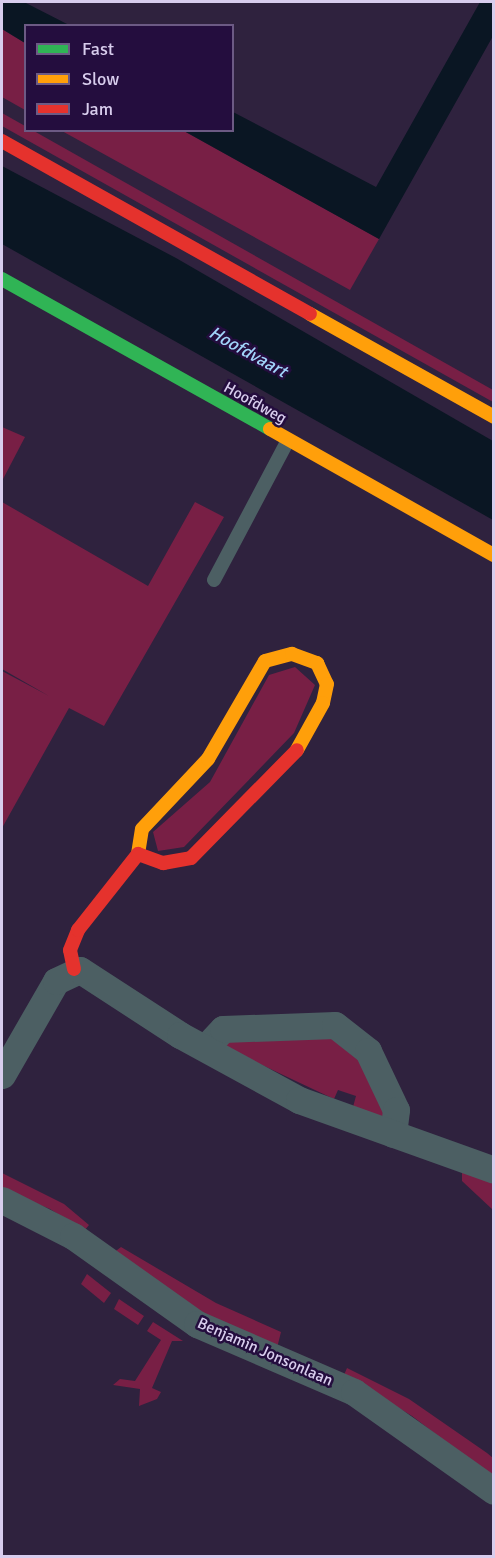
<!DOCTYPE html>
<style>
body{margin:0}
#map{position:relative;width:495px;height:1558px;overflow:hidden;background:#2f223e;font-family:Signika,sans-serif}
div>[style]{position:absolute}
.green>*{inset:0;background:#781f45}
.water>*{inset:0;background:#0a1623}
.lane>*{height:14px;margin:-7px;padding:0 7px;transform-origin:7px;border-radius:7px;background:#4c5f63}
.street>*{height:27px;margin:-13.5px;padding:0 13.5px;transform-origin:13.5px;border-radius:13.5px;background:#4c5f63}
.fast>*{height:14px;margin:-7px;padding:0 7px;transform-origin:7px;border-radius:7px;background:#30b455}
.slow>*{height:14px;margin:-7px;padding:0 7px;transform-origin:7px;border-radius:7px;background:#ff9f0a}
.jam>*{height:14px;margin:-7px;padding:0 7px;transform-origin:7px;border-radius:7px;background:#e5322d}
span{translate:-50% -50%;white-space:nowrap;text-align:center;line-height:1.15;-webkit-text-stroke:5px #240d3e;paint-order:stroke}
.street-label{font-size:16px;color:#d8cded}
.water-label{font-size:18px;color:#a1d4fa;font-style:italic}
.frame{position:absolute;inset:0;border:3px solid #d8cded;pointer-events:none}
.legend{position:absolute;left:24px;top:24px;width:210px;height:108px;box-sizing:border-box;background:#240d3e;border:2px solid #6c5a84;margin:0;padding:8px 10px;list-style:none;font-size:18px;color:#d8cded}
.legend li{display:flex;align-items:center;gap:12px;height:30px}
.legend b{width:30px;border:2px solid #6c5a84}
</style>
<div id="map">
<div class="green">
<i style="clip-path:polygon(2px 29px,25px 43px,25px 110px,2px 97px)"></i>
<i style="clip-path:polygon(2px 113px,493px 390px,493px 402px,2px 126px)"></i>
<i style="clip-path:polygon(62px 131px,184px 131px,379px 239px,350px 290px)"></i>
<i style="clip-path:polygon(2px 427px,25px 437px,2px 481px)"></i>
<i style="clip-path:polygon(2px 502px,148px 586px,195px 502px,224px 517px,104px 726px,69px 708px,2px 828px,2px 671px,49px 696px,2px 669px)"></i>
<i style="clip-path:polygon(295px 667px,315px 685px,294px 733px,184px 847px,158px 851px,153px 832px,210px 782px,269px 675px)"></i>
<i style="clip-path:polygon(312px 1030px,353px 1044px,384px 1105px,383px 1118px,353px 1107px,356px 1096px,338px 1090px,334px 1099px,224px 1047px,225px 1040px)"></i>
<i style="clip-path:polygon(462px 1169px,493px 1181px,493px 1210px,462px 1181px)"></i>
<i style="clip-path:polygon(2px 1173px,64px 1204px,89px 1225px,84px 1231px,50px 1209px,2px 1190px)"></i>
<i style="clip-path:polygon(121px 1247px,216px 1303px,281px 1332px,277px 1348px,198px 1312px,112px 1254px)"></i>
<i style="clip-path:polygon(87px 1274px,111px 1293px,104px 1303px,81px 1284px)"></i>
<i style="clip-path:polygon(119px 1299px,144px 1316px,138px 1325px,114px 1309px)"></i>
<i style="clip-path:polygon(153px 1322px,183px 1341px,172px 1341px,152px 1388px,161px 1392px,157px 1399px,139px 1406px,140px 1389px,113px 1385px,120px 1379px,135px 1381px,161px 1340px,147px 1331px)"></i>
<i style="clip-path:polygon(347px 1368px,409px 1399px,487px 1453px,493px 1458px,493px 1478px,412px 1416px,344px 1375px)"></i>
</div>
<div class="water">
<i style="clip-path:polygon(2px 2px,24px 2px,69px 25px,26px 26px,25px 43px,2px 29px)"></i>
<i style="clip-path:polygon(480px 2px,493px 2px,493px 36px,379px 239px,184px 131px,232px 130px,233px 112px,376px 187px)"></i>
<i style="clip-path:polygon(2px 166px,176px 258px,493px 441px,493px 520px,2px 244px)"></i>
</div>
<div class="lane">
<i style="left:214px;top:580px;width:158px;rotate:-62.1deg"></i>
</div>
<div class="street">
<i style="left:205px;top:1048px;width:26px;rotate:-47deg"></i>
<i style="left:223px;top:1029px;width:112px;rotate:-2deg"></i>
<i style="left:335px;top:1025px;width:42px;rotate:38.2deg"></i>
<i style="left:368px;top:1051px;width:65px;rotate:64.6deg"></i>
<i style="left:396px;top:1110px;width:24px;rotate:97deg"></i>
<i style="left:2px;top:1075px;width:108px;rotate:-60.1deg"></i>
<i style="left:56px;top:981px;width:26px;rotate:-25deg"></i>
<i style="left:80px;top:970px;width:119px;rotate:33deg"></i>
<i style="left:180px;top:1035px;width:136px;rotate:28.6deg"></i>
<i style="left:299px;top:1100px;width:207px;rotate:19.7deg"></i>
<i style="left:2px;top:1200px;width:80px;rotate:26.9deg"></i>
<i style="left:73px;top:1236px;width:152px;rotate:35.4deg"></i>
<i style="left:197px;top:1324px;width:171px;rotate:23.4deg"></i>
<i style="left:354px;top:1392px;width:171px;rotate:35.3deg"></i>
</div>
<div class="fast">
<i style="left:2px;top:279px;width:307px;rotate:29.2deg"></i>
</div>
<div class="slow">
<i style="left:310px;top:314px;width:211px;rotate:29.2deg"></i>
<i style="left:270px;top:429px;width:257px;rotate:29.4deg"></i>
<i style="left:138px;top:854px;width:25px;rotate:-81deg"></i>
<i style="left:142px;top:829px;width:96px;rotate:-46.7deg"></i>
<i style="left:208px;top:759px;width:113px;rotate:-59.8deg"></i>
<i style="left:265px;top:661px;width:28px;rotate:-15deg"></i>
<i style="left:292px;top:654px;width:27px;rotate:20deg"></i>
<i style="left:317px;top:663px;width:23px;rotate:65deg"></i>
<i style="left:327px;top:684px;width:19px;rotate:102deg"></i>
<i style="left:323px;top:703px;width:54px;rotate:119deg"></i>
</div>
<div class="jam">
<i style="left:2px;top:141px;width:353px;rotate:29.3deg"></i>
<i style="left:74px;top:969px;width:19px;rotate:-102deg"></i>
<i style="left:70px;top:950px;width:22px;rotate:-68deg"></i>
<i style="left:78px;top:930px;width:97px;rotate:-51.7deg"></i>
<i style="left:138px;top:854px;width:27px;rotate:20deg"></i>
<i style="left:163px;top:863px;width:28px;rotate:-10deg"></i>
<i style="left:191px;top:858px;width:151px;rotate:-45.5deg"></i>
</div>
<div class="street-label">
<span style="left:255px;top:403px;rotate:29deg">Hoofdweg</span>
<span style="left:265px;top:1352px;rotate:24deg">Benjamin Jonsonlaan</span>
</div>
<div class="water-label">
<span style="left:248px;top:352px;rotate:29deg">Hoofdvaart</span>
</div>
<div class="frame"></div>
<ul class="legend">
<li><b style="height:8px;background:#30b455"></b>Fast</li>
<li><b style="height:8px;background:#ff9f0a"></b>Slow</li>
<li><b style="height:8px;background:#e5322d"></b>Jam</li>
</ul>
</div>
